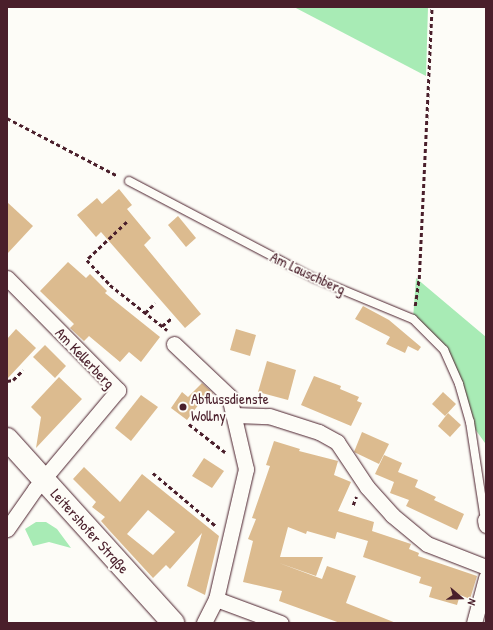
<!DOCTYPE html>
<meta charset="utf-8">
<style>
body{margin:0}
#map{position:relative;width:493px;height:630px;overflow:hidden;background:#fdfcf7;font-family:"Patrick Hand",sans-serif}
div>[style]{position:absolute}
.green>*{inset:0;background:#a8ebb5}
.building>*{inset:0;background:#dcbb8f}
.path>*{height:2.5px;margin-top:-1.25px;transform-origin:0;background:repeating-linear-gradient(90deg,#4a1f2b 0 4px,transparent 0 7px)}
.roads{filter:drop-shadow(0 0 1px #4a1f2b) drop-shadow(0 0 1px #4a1f2b)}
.lane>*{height:8px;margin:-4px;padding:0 4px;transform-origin:4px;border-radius:4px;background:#fdfcf7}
.street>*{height:15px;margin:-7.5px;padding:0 7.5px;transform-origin:7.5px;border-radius:7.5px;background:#fdfcf7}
.secondary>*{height:22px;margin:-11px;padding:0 11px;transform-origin:11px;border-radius:11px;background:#fdfcf7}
.dots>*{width:11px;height:11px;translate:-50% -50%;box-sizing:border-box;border:2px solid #fdfcf7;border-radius:50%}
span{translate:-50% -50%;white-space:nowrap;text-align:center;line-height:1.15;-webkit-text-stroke:4px #fdfcf7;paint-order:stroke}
.street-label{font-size:15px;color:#4a1f2b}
.poi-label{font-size:15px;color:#4a1f2b}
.left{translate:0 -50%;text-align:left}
.frame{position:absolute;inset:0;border:8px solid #4a1f2b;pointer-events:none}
.north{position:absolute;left:441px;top:578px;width:40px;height:40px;-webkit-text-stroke:3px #fdfcf7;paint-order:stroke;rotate:110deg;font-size:11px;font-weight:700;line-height:16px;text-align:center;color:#4a1f2b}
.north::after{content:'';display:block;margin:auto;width:14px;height:18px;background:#4a1f2b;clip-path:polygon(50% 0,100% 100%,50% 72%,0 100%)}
</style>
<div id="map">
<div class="green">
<i style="clip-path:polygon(294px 7px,428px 7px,426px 76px)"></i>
<i style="clip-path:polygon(416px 278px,486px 337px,485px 443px,470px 422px,444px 350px,413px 319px)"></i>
<i style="clip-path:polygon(36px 522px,46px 522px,57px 529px,71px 548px,49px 542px,33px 546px,25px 529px)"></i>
</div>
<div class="building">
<i style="clip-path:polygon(119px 189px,132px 205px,127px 209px,151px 238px,144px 245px,201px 314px,185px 328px,101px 232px,96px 237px,77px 215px,97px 198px,102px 204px)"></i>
<i style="clip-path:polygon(7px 202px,33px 226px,7px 254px)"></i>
<i style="clip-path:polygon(178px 216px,196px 238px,186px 247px,168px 225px)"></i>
<i style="clip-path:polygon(68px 262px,86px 278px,90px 274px,107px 291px,105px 293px,160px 337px,141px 362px,129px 352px,120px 362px,89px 336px,84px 341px,70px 328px,74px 324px,40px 291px)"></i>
<i style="clip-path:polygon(363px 306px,389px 320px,421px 347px,418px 351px,408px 346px,405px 353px,386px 344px,390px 337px,355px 319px)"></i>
<i style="clip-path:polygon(16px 329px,36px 348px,7px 379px,7px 339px)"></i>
<i style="clip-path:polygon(236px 329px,256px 335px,250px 356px,230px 350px)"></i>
<i style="clip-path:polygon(45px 345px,66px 366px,55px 378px,33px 357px)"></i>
<i style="clip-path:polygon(267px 361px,296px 370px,288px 400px,258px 392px)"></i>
<i style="clip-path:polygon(314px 376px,341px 386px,340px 389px,359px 397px,357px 401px,362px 403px,351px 426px,301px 405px)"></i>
<i style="clip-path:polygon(59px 377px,82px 399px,36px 448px,41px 417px,31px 407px)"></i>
<i style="clip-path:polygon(202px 383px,213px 393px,204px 402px,202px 400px,187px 420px,171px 408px,182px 392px,188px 397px)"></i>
<i style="clip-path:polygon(443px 392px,456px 404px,445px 416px,432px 404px)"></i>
<i style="clip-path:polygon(141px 395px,158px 407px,131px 441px,115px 428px)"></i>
<i style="clip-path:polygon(448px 413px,461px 425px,450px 437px,438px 426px)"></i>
<i style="clip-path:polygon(362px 432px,389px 444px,379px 464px,354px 452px)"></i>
<i style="clip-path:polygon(274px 441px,300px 449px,299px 451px,338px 461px,334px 475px,351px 482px,338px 511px,374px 522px,372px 531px,411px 544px,409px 549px,419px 553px,418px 556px,477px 576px,470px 599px,460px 595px,457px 605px,429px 597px,432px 587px,419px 583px,421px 577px,363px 557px,368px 541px,337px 532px,335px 539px,307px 531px,306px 534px,288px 527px,280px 557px,323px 557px,316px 576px,279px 563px,322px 579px,327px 566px,356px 576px,346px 603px,396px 623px,340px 623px,279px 601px,282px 591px,243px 582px,253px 541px,248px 539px,256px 519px,252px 518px,270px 466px,266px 465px)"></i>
<i style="clip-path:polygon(384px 455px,402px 463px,398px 472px,418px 480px,415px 487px,436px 497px,434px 500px,464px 514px,457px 530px,406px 506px,409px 500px,390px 493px,394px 482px,375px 474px)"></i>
<i style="clip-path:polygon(204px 458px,224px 471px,212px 488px,192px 476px)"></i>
<i style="clip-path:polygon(evenodd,84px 467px,120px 502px,142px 474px,219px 536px,205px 595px,187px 586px,202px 533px,170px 569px,166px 565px,153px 578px,109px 530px,101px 521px,105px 517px,92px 507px,96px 502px,73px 479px,84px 467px,148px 510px,175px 532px,153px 555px,127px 534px,148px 510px)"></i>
</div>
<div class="path">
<i style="left:7px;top:118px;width:125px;rotate:27.6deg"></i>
<i style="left:127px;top:222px;width:55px;rotate:136.5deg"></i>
<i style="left:87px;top:260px;width:34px;rotate:47deg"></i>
<i style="left:110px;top:285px;width:73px;rotate:38.3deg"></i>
<i style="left:415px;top:306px;width:27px;rotate:-82deg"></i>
<i style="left:419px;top:279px;width:272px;rotate:-87.3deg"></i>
<i style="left:145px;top:313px;width:14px;rotate:-45deg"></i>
<i style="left:162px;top:326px;width:13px;rotate:-39deg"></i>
<i style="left:7px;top:381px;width:6px;rotate:-9deg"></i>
<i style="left:13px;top:380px;width:14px;rotate:-45deg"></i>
<i style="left:189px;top:424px;width:46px;rotate:37.9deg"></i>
<i style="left:153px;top:473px;width:82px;rotate:40.1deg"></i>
<i style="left:353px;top:505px;width:9px;rotate:-69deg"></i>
</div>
<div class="roads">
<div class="lane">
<i style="left:129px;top:181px;width:209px;rotate:27.7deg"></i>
<i style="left:314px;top:278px;width:107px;rotate:22.5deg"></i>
<i style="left:413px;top:319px;width:44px;rotate:45deg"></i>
<i style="left:444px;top:350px;width:37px;rotate:66deg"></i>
<i style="left:459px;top:384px;width:40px;rotate:74deg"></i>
<i style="left:470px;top:422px;width:99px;rotate:81.3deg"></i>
</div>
<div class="street">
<i style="left:7px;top:278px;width:158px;rotate:45.3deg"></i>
<i style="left:118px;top:390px;width:129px;rotate:130deg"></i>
<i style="left:35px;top:489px;width:49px;rotate:125deg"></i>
<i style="left:174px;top:344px;width:76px;rotate:43.4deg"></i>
<i style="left:229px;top:396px;width:75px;rotate:76.9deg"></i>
<i style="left:246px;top:469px;width:133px;rotate:103deg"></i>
<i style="left:216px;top:599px;width:27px;rotate:117deg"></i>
<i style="left:235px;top:415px;width:34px;rotate:2deg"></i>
<i style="left:269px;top:416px;width:52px;rotate:17.7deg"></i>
<i style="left:319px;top:432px;width:21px;rotate:29deg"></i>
<i style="left:337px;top:442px;width:54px;rotate:56.3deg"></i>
<i style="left:367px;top:487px;width:38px;rotate:48deg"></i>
<i style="left:392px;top:515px;width:45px;rotate:39.6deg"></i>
<i style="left:427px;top:544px;width:63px;rotate:21.3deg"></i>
<i style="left:485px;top:520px;width:5px;rotate:79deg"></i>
<i style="left:216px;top:599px;width:69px;rotate:20.3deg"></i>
<i style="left:474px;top:623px;width:47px;rotate:-75.1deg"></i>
</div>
<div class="secondary">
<i style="left:7px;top:439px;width:248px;rotate:47.9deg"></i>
</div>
</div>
<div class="dots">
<i style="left:183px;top:407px;background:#4a1f2b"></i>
</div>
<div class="street-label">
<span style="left:308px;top:273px;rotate:25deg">Am Lauschberg</span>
<span style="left:85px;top:358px;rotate:46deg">Am Kellerberg</span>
<span style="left:90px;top:531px;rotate:48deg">Leitershofer Straße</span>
</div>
<div class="poi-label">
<span class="left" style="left:191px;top:407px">Abflussdienste<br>Wollny</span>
</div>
<div class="frame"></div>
<div class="north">N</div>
</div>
